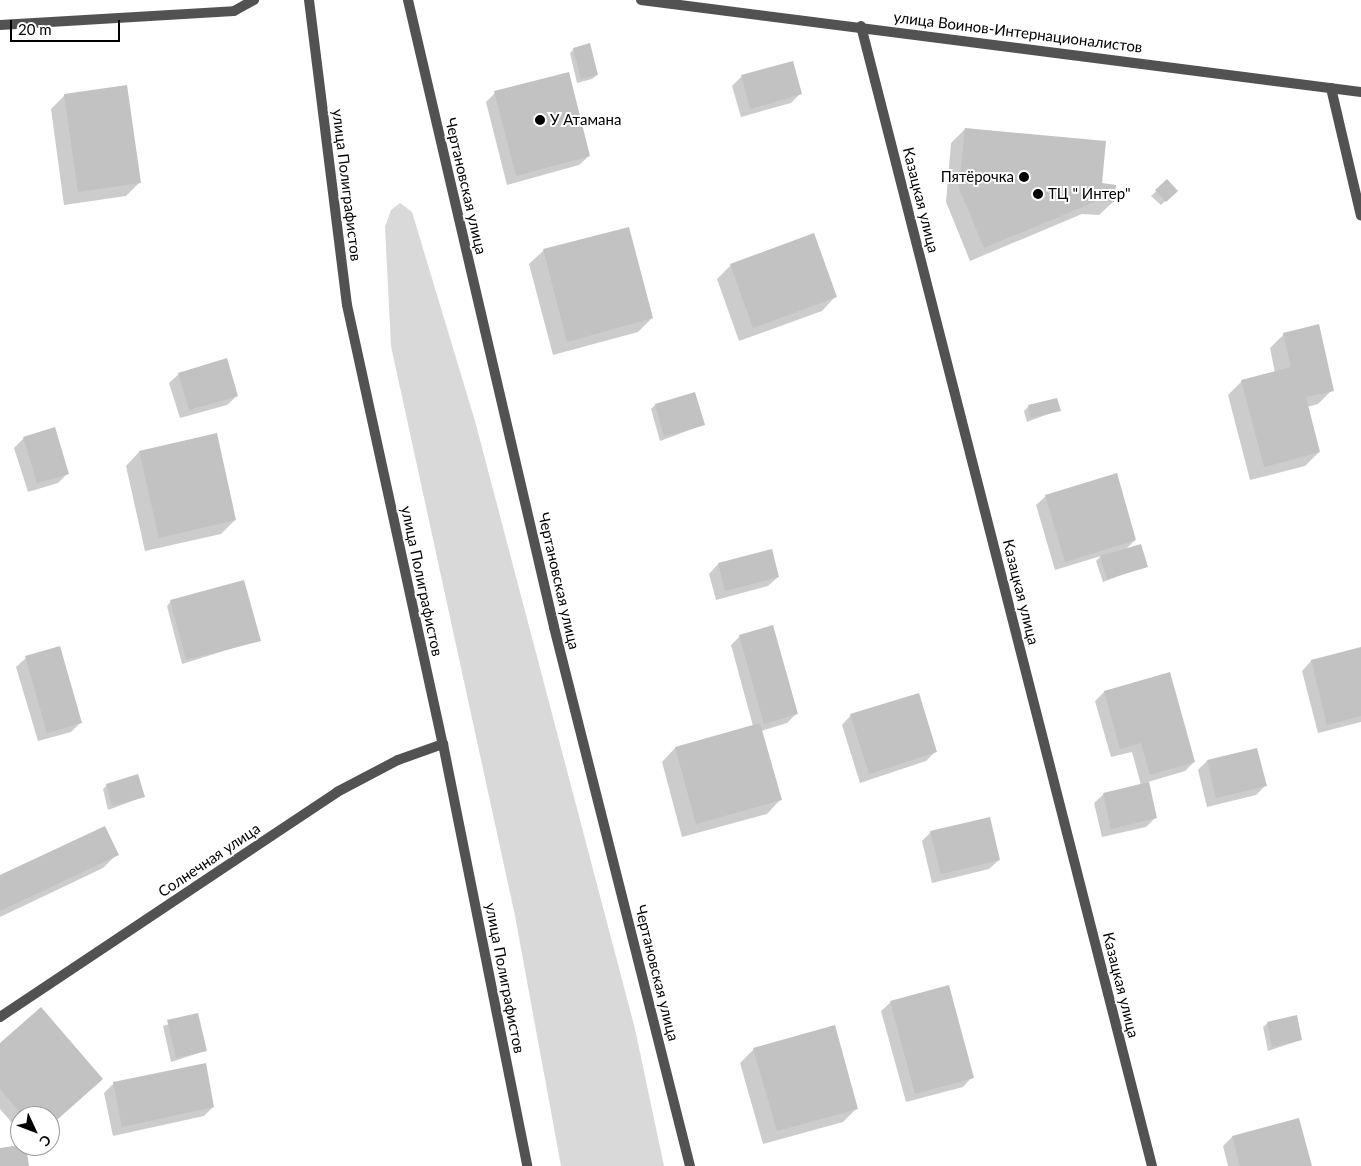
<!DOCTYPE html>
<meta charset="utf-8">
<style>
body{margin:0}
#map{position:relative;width:1361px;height:1166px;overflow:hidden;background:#fff;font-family:Lato,sans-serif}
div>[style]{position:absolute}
.green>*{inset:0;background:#d9d9d9}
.shadow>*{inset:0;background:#0003}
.building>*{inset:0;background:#c2c2c2}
.minor>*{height:10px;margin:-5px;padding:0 5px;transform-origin:5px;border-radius:5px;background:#525252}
.tertiary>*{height:10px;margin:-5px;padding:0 5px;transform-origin:5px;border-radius:5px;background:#525252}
.dots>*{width:14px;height:14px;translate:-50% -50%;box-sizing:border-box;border:2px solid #fff;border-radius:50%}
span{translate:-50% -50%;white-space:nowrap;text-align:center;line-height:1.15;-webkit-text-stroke:4px #fff;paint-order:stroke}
.street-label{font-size:15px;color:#000}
.poi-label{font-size:15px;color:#000}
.left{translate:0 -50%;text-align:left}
.right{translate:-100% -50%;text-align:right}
.north{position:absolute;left:10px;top:1106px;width:50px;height:50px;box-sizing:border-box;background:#fff;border:1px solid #999;border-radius:50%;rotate:133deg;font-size:14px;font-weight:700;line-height:20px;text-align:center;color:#000}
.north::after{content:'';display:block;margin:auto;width:18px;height:22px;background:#000;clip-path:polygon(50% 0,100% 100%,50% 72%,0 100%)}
.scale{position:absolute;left:10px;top:20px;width:110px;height:22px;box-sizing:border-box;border:2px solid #000;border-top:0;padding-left:6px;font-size:15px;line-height:18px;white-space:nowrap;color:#000;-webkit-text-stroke:4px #fff;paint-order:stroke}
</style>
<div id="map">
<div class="green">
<i style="clip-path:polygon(400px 203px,412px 212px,475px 421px,635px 1029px,664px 1166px,561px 1166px,515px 916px,391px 346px,385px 227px,391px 210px)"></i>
</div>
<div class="shadow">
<i style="clip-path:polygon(574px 49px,597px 75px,592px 79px,577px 83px,570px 53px)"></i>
<i style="clip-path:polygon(741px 77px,800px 94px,791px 103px,741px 117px,732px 86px)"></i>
<i style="clip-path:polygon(495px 93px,589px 156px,579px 165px,507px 185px,486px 102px)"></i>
<i style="clip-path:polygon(65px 95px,140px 182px,126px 196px,64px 205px,51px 109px)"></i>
<i style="clip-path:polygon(965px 129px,1100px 185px,1113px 202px,1099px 215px,1082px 214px,970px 261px,946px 202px,951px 143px)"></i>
<i style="clip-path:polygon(1167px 181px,1176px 191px,1161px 205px,1151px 196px)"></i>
<i style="clip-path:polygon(628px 228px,652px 318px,638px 332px,553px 355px,529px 264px,543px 251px)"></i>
<i style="clip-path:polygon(731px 265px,835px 297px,822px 311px,739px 341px,717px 279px)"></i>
<i style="clip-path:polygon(1284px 334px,1332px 390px,1318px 404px,1307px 407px,1319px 452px,1305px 466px,1250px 480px,1228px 395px,1242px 381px,1275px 373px,1270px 348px)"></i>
<i style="clip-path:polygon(179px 374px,237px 396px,227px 405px,180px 418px,169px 383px)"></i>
<i style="clip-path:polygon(655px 405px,703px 425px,660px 441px,651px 409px)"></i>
<i style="clip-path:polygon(1029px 406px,1059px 410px,1027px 422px,1024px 411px)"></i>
<i style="clip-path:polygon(24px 438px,68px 473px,58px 483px,28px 492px,14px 448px)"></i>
<i style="clip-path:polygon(139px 452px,235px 520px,221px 534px,145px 551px,126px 466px)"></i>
<i style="clip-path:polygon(1046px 496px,1135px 540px,1125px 550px,1146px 566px,1103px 582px,1096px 561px,1101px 556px,1055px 570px,1036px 505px)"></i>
<i style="clip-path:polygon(771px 550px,778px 577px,768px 586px,716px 600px,709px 574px,718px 564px)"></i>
<i style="clip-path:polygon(171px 601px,259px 640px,182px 664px,167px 606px)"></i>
<i style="clip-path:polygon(740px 636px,796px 714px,787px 723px,761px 731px,780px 800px,767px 814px,682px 837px,662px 762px,675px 748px,753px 726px,731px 645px)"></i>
<i style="clip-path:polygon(1361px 648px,1361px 722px,1318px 733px,1302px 671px,1311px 661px)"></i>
<i style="clip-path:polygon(26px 658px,81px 722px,71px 732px,38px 741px,16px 667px)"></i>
<i style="clip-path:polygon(1169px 674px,1194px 762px,1185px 771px,1148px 782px,1156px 817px,1146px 827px,1102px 837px,1094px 803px,1104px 794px,1141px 785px,1132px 752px,1111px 757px,1095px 701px,1104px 692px)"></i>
<i style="clip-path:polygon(851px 715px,935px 752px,926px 761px,860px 783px,842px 725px)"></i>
<i style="clip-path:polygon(1207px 761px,1265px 786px,1256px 795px,1207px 807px,1198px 770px)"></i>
<i style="clip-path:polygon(107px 785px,143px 797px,108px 810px,103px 789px)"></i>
<i style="clip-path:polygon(931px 832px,999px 860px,989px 869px,932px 883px,922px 841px)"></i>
<i style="clip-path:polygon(117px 854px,103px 868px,0 917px,0 877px)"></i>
<i style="clip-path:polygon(891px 1002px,972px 1077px,963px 1087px,906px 1102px,881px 1011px)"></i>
<i style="clip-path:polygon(197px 1015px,205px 1051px,171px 1062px,163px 1026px)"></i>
<i style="clip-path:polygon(1268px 1023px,1301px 1040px,1268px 1051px,1263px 1027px)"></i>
<i style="clip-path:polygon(0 1045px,102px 1079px,50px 1126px,50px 1116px,20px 1116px,20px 1132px,0 1109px)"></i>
<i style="clip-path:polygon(754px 1049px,857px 1108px,843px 1122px,763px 1144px,740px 1063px)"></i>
<i style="clip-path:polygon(114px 1083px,213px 1107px,204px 1116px,113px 1136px,104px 1093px)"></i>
<i style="clip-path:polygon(1298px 1119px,1310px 1166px,1228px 1166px,1223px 1146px,1232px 1137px)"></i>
</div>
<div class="building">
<i style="clip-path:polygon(590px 43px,598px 75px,581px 79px,573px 48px)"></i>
<i style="clip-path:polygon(793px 61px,802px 94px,750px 109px,741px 75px)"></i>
<i style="clip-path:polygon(569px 72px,590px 156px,516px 176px,494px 91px)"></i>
<i style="clip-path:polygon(127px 85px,141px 183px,78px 192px,64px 94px)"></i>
<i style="clip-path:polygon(965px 128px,1106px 141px,1102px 183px,1116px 185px,1114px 202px,1097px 201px,984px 248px,959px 188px)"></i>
<i style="clip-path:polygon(1167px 179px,1178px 191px,1166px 202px,1155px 190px)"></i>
<i style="clip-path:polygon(629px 227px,653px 318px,567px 342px,543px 249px)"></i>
<i style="clip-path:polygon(814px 233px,837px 297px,753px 328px,730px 264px)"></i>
<i style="clip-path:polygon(1319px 324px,1334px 391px,1306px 397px,1320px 452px,1264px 467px,1241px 380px,1291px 367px,1283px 333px)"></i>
<i style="clip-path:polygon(227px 358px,238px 396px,189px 410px,178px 373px)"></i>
<i style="clip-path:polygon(695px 392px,705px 425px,664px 437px,655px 404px)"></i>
<i style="clip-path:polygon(1057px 398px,1061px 411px,1031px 418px,1028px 405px)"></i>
<i style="clip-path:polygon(55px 427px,69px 474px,37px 483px,23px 437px)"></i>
<i style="clip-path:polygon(217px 433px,236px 520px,159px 538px,139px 451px)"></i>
<i style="clip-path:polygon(1117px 473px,1136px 540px,1065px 562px,1045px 495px)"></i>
<i style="clip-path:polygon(1141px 544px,1148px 567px,1107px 579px,1100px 556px)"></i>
<i style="clip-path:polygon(772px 549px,779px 577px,725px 591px,718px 563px)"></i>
<i style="clip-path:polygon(244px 580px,261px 641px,186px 660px,170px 600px)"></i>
<i style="clip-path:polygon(773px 625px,798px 714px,764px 724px,739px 635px)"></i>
<i style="clip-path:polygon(60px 646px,82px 723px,47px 733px,25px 656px)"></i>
<i style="clip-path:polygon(1361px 647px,1361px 716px,1327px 725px,1311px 660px)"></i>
<i style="clip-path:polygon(1170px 672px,1195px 762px,1150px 775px,1141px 743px,1120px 749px,1104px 691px)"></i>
<i style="clip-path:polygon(919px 693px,937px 752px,869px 774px,850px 714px)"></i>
<i style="clip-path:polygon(760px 723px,782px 800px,696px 824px,675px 747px)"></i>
<i style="clip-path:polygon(1257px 748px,1267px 786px,1216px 798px,1207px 760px)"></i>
<i style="clip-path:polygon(138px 774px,145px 797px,112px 806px,106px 784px)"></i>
<i style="clip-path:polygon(1149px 782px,1157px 818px,1111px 829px,1103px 793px)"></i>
<i style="clip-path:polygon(990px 817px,1000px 860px,941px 874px,930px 831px)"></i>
<i style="clip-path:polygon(105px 826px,119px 855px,0 911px,0 875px)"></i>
<i style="clip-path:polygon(949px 985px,974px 1078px,915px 1094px,890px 1001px)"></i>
<i style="clip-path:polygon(41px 1007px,103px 1079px,50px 1126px,50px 1116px,23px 1116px,0 1089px,0 1043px)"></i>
<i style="clip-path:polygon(198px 1013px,207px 1051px,176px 1058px,167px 1020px)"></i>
<i style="clip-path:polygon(1297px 1015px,1302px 1040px,1272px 1047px,1267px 1022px)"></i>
<i style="clip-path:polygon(835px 1025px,858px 1109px,777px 1131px,753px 1048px)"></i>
<i style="clip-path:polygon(206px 1063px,214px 1107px,122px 1127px,113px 1082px)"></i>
<i style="clip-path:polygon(1299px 1118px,1312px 1166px,1240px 1166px,1232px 1136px)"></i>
<i style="clip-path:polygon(20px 1145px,26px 1146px,29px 1166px,0 1166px,0 1148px)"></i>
</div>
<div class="minor">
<i style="left:408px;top:0;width:644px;rotate:76.89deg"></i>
<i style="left:554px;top:627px;width:556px;rotate:75.84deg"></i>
<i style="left:0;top:25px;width:234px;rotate:-3.4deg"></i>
<i style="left:234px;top:11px;width:23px;rotate:-29deg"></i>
<i style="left:861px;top:26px;width:1177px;rotate:75.68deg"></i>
<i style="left:1331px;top:88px;width:131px;rotate:76.8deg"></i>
<i style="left:0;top:1017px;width:405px;rotate:-33.7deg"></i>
<i style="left:337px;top:792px;width:69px;rotate:-27.7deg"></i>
<i style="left:398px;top:760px;width:48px;rotate:-19.6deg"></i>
</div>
<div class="tertiary">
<i style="left:309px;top:0;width:307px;rotate:82.9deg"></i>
<i style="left:347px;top:305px;width:449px;rotate:77.7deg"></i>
<i style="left:443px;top:744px;width:430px;rotate:78.7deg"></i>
<i style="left:641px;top:0;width:726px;rotate:7.28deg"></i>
</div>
<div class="dots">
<i style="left:540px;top:120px;background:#000"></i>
<i style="left:1024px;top:177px;background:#000"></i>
<i style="left:1038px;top:194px;background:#000"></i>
</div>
<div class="street-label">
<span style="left:1018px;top:32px;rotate:7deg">улица Воинов-Интернационалистов</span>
<span style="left:347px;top:185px;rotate:83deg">улица Полиграфистов</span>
<span style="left:466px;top:186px;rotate:77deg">Чертановская улица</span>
<span style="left:921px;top:200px;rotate:76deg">Казацкая улица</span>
<span style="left:422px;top:581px;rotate:78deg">улица Полиграфистов</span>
<span style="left:559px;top:581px;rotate:77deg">Чертановская улица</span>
<span style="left:1021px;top:592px;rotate:76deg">Казацкая улица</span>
<span style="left:209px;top:860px;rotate:-34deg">Солнечная улица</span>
<span style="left:657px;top:973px;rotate:76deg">Чертановская улица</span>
<span style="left:505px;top:978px;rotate:79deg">улица Полиграфистов</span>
<span style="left:1121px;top:985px;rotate:76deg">Казацкая улица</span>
</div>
<div class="poi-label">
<span class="left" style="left:550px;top:120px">У Атамана</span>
<span class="right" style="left:1014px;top:177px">Пятёрочка</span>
<span class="left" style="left:1048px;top:194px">ТЦ " Интер"</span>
</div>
<div class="north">С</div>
<div class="scale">20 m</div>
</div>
